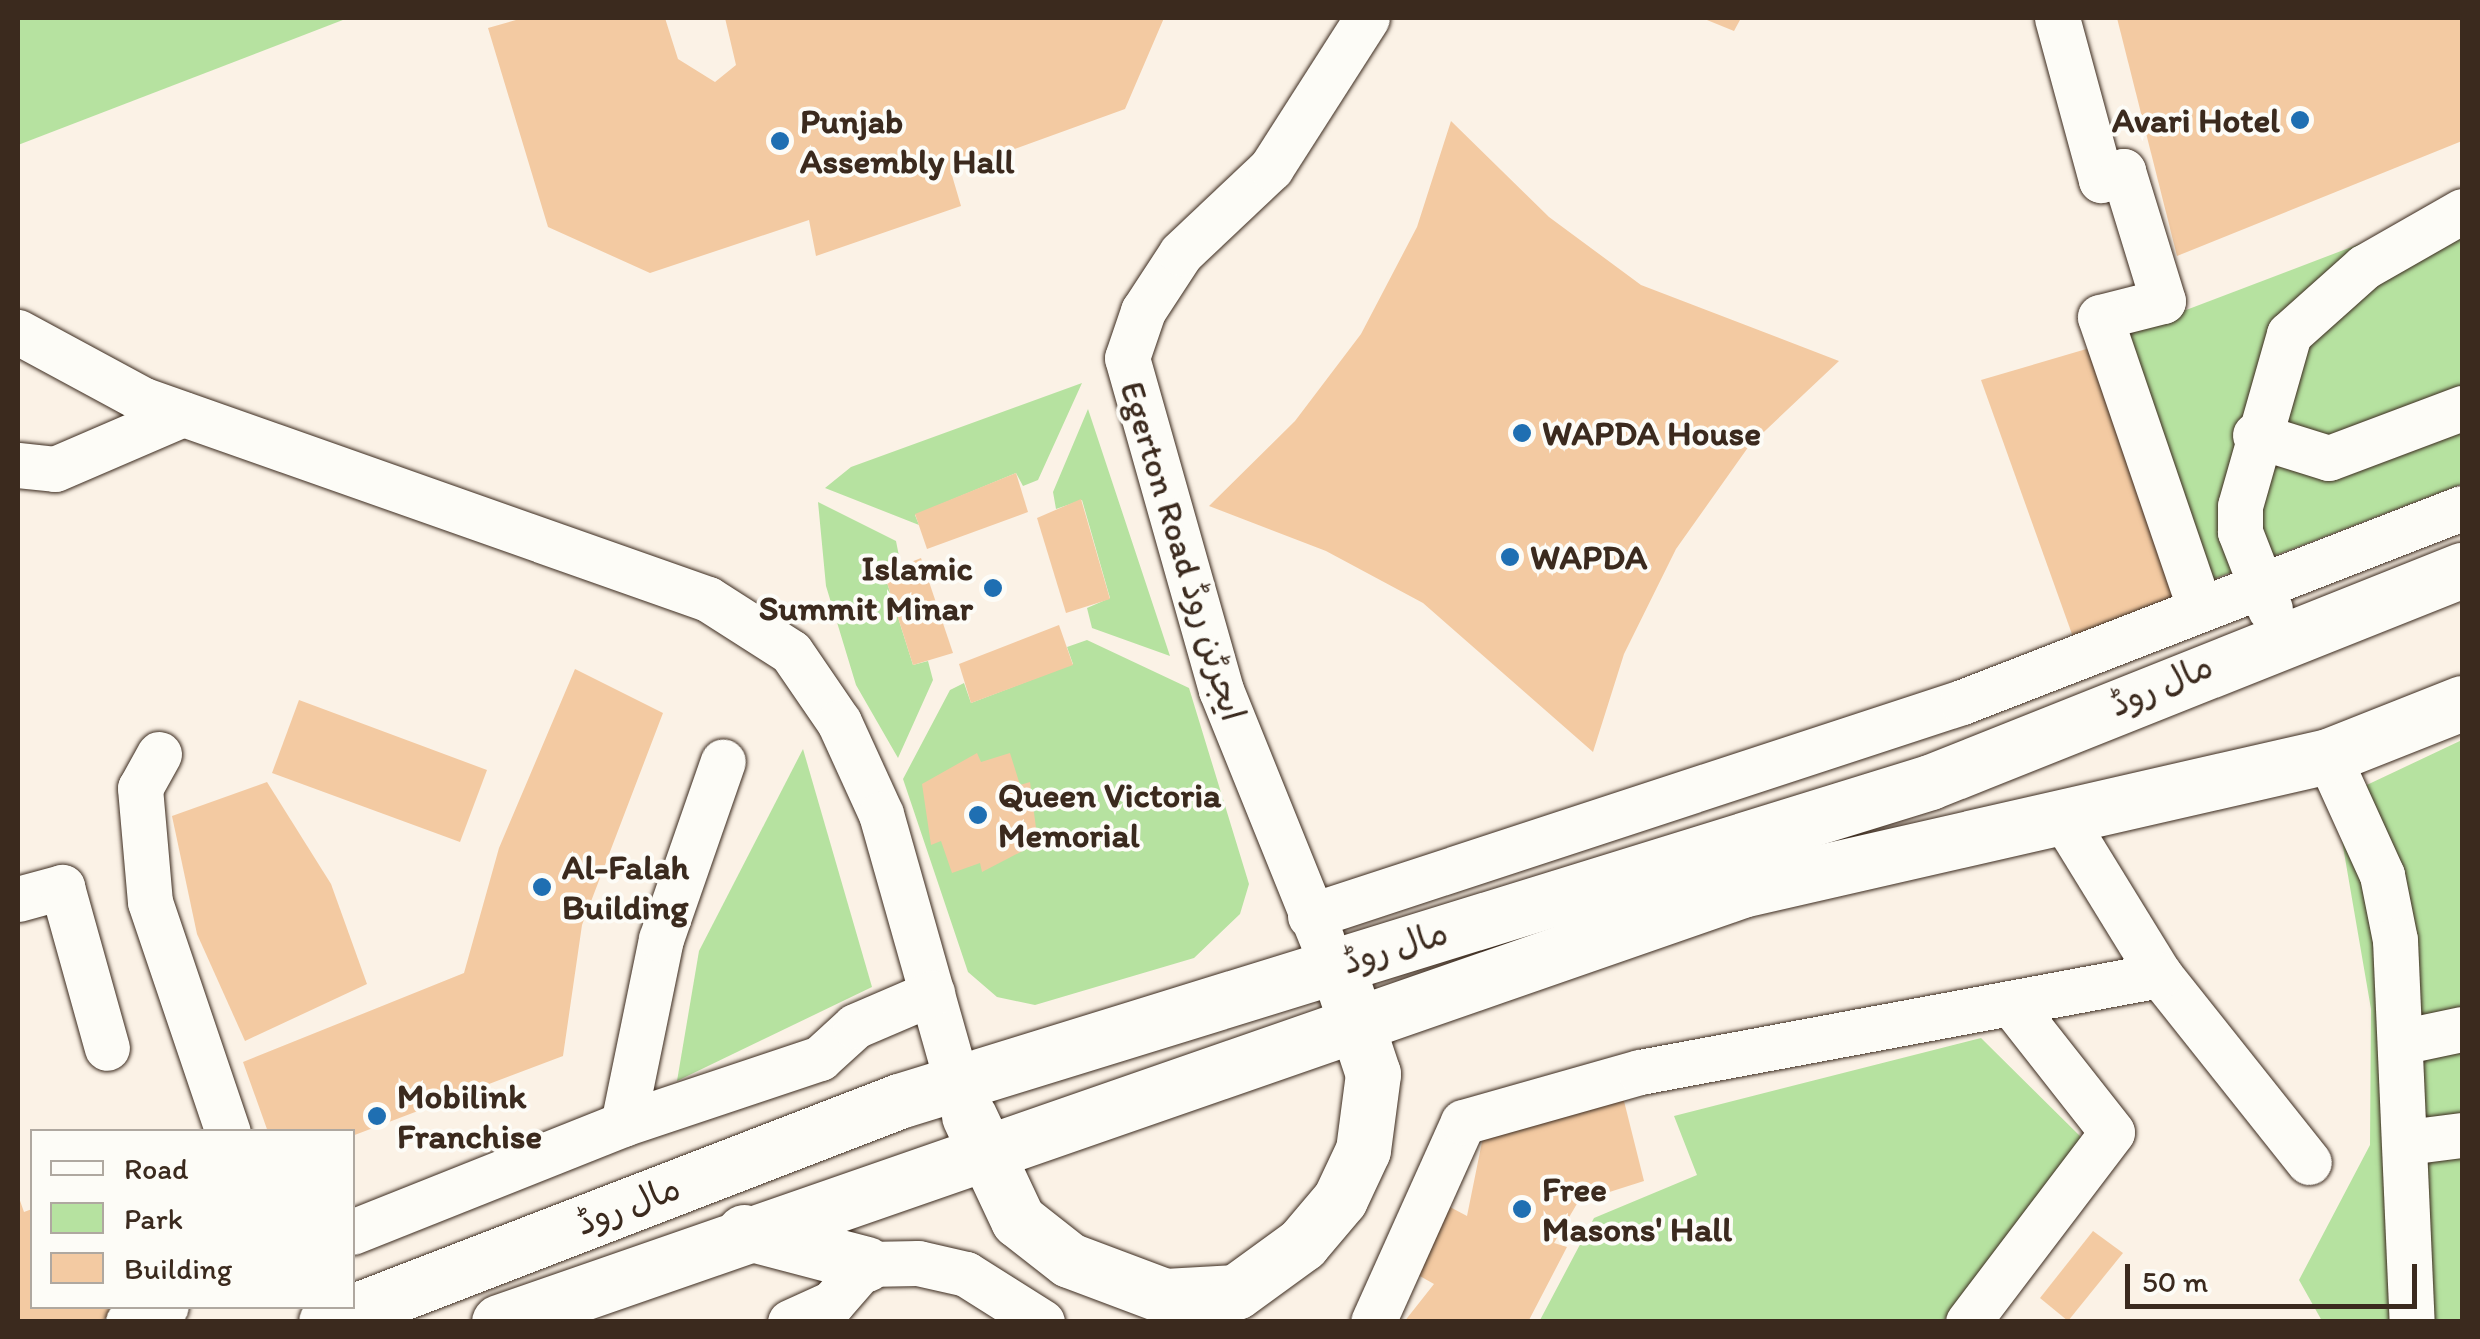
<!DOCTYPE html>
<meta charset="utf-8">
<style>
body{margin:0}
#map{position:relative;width:2480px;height:1339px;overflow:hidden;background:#fbf2e6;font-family:Itim,"Playpen Sans Arabic",sans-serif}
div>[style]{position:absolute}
.green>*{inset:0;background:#b6e2a0}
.building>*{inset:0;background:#f3caa2}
.roads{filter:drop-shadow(0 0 2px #3b2a1e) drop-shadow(0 0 2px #3b2a1e)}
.minor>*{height:45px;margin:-22.5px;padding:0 22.5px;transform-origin:22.5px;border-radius:22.5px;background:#fdfcf7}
.major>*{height:55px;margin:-27.5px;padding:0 27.5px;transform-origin:27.5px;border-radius:27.5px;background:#fdfcf7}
.dots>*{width:28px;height:28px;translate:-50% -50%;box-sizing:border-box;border:5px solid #fdfcf7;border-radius:50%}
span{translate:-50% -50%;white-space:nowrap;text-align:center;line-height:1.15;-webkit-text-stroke:8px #fdfcf7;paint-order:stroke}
.poi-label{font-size:35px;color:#3b2a1e;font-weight:700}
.right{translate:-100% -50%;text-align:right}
.left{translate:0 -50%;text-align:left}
.street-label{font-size:35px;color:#3b2a1e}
.frame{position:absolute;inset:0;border:20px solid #3b2a1e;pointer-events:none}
.legend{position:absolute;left:30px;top:1129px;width:325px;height:180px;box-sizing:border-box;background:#fdfcf7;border:2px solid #afa8a0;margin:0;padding:12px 18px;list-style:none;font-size:30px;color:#3b2a1e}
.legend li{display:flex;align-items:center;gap:20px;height:50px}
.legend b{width:50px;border:2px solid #afa8a0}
.scale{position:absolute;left:2125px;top:1264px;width:292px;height:45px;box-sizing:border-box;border:5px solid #3b2a1e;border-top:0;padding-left:12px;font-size:30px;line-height:35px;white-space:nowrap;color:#3b2a1e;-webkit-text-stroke:8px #fdfcf7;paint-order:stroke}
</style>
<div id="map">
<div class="green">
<i style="clip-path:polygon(18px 18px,348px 18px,18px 145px)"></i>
<i style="clip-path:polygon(2462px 205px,2462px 484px,2206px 582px,2115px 337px)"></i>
<i style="clip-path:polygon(1082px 383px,1038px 480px,1023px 486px,1016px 473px,915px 515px,919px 525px,825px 488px,851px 467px)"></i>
<i style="clip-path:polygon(1088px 409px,1170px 656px,1092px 628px,1087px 608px,1110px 598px,1082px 500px,1056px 509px,1053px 492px)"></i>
<i style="clip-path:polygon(818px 502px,896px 541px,901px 566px,884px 573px,913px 665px,928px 661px,933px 680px,898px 758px,856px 685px,826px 586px)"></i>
<i style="clip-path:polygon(1087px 640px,1189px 688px,1249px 884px,1240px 914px,1194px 958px,1035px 1005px,997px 997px,968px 972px,903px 779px,950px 690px,964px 683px,971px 703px,1073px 664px,1067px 647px)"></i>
<i style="clip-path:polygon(2462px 740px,2462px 1321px,2322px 1321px,2299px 1280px,2370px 1145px,2371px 1009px,2335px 800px)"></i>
<i style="clip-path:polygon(803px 749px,872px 987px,677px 1081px,699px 951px)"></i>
<i style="clip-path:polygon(1981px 1038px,2084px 1140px,1943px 1321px,1539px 1322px,1594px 1218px,1697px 1175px,1674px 1116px)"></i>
</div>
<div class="building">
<i style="clip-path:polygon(523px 18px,665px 18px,678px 59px,715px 82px,736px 65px,725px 18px,1164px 18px,1125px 109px,951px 172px,961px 206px,816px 256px,809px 220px,650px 273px,548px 227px,488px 28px)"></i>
<i style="clip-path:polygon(1702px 18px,1741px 18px,1734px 31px)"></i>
<i style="clip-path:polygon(2117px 18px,2462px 18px,2462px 141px,2177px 256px)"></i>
<i style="clip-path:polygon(1451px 121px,1549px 217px,1641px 285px,1839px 361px,1749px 446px,1676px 549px,1624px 654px,1593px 752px,1423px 603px,1326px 551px,1209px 506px,1295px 421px,1361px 334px,1417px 227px)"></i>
<i style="clip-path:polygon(2100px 345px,2191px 598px,2073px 637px,1981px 380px)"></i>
<i style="clip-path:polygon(1016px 473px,1028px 512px,927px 549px,915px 514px)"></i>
<i style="clip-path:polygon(1081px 499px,1110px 599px,1066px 613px,1037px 518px)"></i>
<i style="clip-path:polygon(921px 558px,953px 653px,913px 665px,884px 573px)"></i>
<i style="clip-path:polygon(1059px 625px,1073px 665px,971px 703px,959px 664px)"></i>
<i style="clip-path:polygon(575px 669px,663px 713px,582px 925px,563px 1056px,352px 1136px,268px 1132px,243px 1062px,464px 973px,499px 848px)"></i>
<i style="clip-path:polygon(299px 700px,487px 770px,460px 842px,272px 773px)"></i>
<i style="clip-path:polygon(977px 753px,981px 762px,1010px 753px,1020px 785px,1030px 782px,1038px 843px,982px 872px,980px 863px,952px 873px,941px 841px,931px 845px,922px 784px)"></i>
<i style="clip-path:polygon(267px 782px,331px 884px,367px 984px,245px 1041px,197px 934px,172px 816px)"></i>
<i style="clip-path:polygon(1620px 1085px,1644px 1181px,1578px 1202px,1554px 1243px,1567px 1247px,1528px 1322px,1404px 1322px,1434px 1284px,1395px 1262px,1431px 1197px,1467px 1216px,1484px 1132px)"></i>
<i style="clip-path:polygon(18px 1195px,24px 1212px,32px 1209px,32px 1306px,132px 1306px,97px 1322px,18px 1322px)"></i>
<i style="clip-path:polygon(2093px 1231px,2123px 1253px,2068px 1321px,2040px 1298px)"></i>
</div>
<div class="roads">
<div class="minor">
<i style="left:2057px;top:18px;width:168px;rotate:74.8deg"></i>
<i style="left:2101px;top:180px;width:24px;rotate:-22deg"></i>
<i style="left:2123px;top:171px;width:136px;rotate:72.9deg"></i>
<i style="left:2163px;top:301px;width:65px;rotate:165.7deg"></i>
<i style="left:2100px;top:317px;width:302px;rotate:71.1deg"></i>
<i style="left:18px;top:332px;width:143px;rotate:28.4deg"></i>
<i style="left:144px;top:400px;width:598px;rotate:19.43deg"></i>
<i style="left:708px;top:599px;width:98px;rotate:32.6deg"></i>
<i style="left:791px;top:652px;width:85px;rotate:55.6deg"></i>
<i style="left:839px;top:722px;width:101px;rotate:65.5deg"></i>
<i style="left:881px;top:814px;width:280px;rotate:74.2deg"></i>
<i style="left:2255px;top:435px;width:77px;rotate:17.3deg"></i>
<i style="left:2329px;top:458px;width:142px;rotate:-20.6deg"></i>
<i style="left:18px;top:465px;width:37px;rotate:6deg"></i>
<i style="left:55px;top:469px;width:139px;rotate:-23.3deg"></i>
<i style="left:2270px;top:609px;width:83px;rotate:-111.3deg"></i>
<i style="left:2240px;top:532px;width:26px;rotate:-90deg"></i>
<i style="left:2240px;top:506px;width:179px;rotate:-74.1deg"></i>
<i style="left:2289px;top:334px;width:101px;rotate:-41.8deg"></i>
<i style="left:2364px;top:267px;width:113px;rotate:-29.7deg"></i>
<i style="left:159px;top:754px;width:39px;rotate:119deg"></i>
<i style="left:140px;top:788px;width:114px;rotate:85deg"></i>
<i style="left:150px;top:902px;width:243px;rotate:71.3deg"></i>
<i style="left:2328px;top:756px;width:131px;rotate:65.6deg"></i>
<i style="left:2382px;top:875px;width:66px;rotate:78.7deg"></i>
<i style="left:2395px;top:940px;width:382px;rotate:87.5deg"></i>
<i style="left:2062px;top:816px;width:187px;rotate:58.4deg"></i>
<i style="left:2160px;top:975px;width:239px;rotate:51.5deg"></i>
<i style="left:18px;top:899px;width:46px;rotate:-15.3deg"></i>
<i style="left:62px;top:887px;width:167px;rotate:74.4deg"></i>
<i style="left:1310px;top:916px;width:686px;rotate:-18.17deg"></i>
<i style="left:1962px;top:702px;width:536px;rotate:-21.21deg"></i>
<i style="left:1322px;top:940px;width:270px;rotate:-112deg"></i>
<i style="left:1221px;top:690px;width:345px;rotate:-105.8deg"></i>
<i style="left:1127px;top:358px;width:50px;rotate:-71.2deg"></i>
<i style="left:1143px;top:311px;width:69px;rotate:-56.8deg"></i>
<i style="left:1181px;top:253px;width:124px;rotate:-43.4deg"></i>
<i style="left:1271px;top:168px;width:178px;rotate:-57.4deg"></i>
<i style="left:2405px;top:1041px;width:58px;rotate:-11.9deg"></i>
<i style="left:623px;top:1124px;width:189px;rotate:-78.4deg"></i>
<i style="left:661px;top:939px;width:188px;rotate:-70.8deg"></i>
<i style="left:2407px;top:1142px;width:55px;rotate:-7.3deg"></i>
<i style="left:352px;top:1232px;width:292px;rotate:-21.7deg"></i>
<i style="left:623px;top:1124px;width:208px;rotate:-18.5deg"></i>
<i style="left:820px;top:1058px;width:47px;rotate:-42.4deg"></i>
<i style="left:855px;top:1026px;width:84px;rotate:-23.2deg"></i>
<i style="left:128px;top:1322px;width:41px;rotate:-22.8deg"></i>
<i style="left:790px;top:1322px;width:46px;rotate:-24.3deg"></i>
<i style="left:832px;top:1303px;width:52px;rotate:-48.9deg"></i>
<i style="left:866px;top:1264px;width:52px;rotate:-1.1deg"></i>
<i style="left:918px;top:1263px;width:49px;rotate:12.9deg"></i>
<i style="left:966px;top:1274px;width:90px;rotate:32.3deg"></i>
<i style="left:1373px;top:1322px;width:219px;rotate:-65.8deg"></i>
<i style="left:1463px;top:1122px;width:184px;rotate:-15.8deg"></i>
<i style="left:1640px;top:1072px;width:529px;rotate:-10.57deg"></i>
<i style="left:1968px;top:1322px;width:238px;rotate:-52.8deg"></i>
<i style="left:2112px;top:1132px;width:162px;rotate:-128.2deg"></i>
</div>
<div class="major">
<i style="left:969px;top:1116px;width:115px;rotate:64.8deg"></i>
<i style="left:1018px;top:1220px;width:65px;rotate:38.1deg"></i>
<i style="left:1069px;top:1260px;width:103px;rotate:20.6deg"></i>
<i style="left:1165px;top:1296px;width:71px;rotate:-3.2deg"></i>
<i style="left:1236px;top:1292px;width:82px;rotate:-36deg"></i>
<i style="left:1302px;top:1244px;width:59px;rotate:-49.8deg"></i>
<i style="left:1340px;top:1199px;width:54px;rotate:-64.9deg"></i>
<i style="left:1363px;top:1150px;width:77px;rotate:-82.5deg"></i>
<i style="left:1373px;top:1074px;width:92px;rotate:-108.4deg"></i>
<i style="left:744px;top:1232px;width:126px;rotate:14.7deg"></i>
<i style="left:326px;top:1322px;width:614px;rotate:-21.09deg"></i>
<i style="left:899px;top:1101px;width:1079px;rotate:-17.19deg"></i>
<i style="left:1930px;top:782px;width:573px;rotate:-21.73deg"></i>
<i style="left:499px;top:1322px;width:1316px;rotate:-19.16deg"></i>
<i style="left:1742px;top:890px;width:601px;rotate:-12.88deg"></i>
<i style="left:2328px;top:756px;width:144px;rotate:-21.6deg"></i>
</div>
</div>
<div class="dots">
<i style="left:2300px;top:120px;background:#1f6fb2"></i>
<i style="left:780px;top:141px;background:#1f6fb2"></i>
<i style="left:1522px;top:433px;background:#1f6fb2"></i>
<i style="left:1510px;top:557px;background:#1f6fb2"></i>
<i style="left:993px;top:588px;background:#1f6fb2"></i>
<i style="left:978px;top:815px;background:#1f6fb2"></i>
<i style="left:542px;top:887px;background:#1f6fb2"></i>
<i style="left:377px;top:1116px;background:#1f6fb2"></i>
<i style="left:1522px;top:1209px;background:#1f6fb2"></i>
</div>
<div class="poi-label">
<span class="right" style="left:2280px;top:120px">Avari Hotel</span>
<span class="left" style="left:800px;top:141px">Punjab<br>Assembly Hall</span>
<span class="left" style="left:1542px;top:433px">WAPDA House</span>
<span class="left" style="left:1530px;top:557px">WAPDA</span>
<span class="right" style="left:973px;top:588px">Islamic<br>Summit Minar</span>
<span class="left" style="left:998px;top:815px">Queen Victoria<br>Memorial</span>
<span class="left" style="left:562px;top:887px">Al-Falah<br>Building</span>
<span class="left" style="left:397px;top:1116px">Mobilink<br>Franchise</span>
<span class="left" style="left:1542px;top:1209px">Free<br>Masons' Hall</span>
</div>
<div class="street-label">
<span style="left:1183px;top:551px;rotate:73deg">Egerton Road ایجرٹن روڈ</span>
<span style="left:2161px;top:685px;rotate:-23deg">مال روڈ</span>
<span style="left:1395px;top:947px;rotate:-17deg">مال روڈ</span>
<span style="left:628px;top:1205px;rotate:-21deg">مال روڈ</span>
</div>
<div class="frame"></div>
<ul class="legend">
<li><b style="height:12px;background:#fdfcf7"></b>Road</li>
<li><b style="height:28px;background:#b6e2a0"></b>Park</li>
<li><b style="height:28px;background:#f3caa2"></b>Building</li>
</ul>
<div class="scale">50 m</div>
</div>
